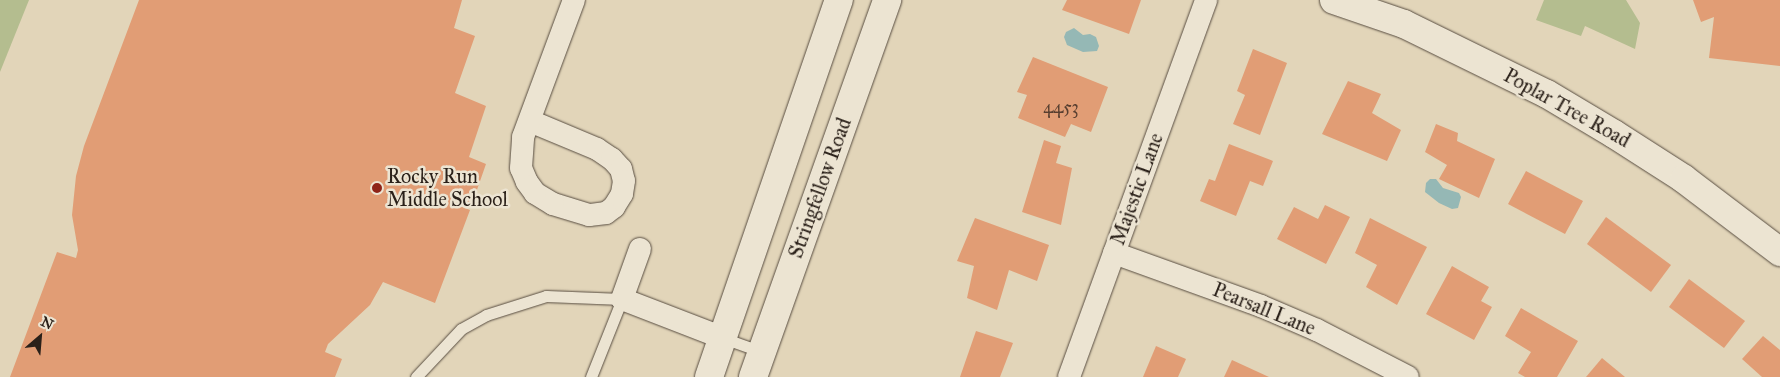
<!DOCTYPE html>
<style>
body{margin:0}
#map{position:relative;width:1780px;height:377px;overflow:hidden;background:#e2d5b9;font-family:"IM FELL Great Primer",serif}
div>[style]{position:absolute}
.green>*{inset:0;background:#b4bd8f}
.water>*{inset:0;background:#95b8b5}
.building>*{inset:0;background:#e19d75}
.roads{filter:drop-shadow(0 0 1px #584d41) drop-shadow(0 0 1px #584d41)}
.service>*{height:11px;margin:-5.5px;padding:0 5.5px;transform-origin:5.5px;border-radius:5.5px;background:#ece4d2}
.minor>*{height:22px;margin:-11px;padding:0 11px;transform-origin:11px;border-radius:11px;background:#ece4d2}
.tertiary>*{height:28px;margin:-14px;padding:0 14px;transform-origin:14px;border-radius:14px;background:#ece4d2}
.secondary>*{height:28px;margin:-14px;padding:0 14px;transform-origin:14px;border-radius:14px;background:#ece4d2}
.dots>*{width:14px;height:14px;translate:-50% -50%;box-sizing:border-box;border:2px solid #ece4d2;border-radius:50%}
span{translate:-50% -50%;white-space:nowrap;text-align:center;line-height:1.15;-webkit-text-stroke:5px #ece4d2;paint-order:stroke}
.number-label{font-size:18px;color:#583f30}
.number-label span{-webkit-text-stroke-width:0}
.street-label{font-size:20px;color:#2a2019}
.poi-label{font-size:20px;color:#2a2019}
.left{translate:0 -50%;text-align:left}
.north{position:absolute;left:15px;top:312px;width:50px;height:50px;-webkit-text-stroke:4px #ece4d2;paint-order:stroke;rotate:27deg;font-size:14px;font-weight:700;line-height:20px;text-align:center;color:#2a2019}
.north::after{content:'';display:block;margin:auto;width:18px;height:22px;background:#2a2019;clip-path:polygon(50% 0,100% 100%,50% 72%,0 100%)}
</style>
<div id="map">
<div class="green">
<i style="clip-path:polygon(0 0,29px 0,0 72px)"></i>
<i style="clip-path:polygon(1544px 0,1626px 0,1640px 23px,1635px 49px,1585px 26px,1581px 36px,1536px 20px)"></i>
</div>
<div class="water">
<i style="clip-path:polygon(1074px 28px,1083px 35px,1090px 34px,1096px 37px,1099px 46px,1097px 51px,1083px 52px,1067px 45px,1064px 37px,1066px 32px)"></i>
<i style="clip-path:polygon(1430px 179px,1436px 179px,1443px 188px,1459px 193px,1461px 197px,1458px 208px,1452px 209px,1439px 203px,1425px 192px,1426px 183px)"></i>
</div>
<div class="building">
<i style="clip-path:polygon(139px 0,462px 0,454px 28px,475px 36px,455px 93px,486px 106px,469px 157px,486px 164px,472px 204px,454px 196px,452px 203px,470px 210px,435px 303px,383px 282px,370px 305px,328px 344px,325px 352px,342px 359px,335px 377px,10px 377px,57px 252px,76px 258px,78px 250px,72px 215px,76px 176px,84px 146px)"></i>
<i style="clip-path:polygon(1067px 0,1141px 0,1129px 34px,1062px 10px)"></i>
<i style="clip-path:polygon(1693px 0,1780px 0,1780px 66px,1709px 58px,1714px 17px,1701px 22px)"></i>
<i style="clip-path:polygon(1253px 49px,1287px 63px,1260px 135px,1233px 124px,1245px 95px,1237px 91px)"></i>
<i style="clip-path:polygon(1033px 57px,1108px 87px,1091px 132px,1071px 124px,1065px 137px,1018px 118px,1027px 95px,1017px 92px)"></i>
<i style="clip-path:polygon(1348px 81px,1381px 94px,1372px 113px,1401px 130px,1387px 161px,1322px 134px)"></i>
<i style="clip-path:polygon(1436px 124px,1458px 133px,1457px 141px,1495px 159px,1479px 198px,1439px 179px,1447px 165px,1425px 152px)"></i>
<i style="clip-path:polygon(1044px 140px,1061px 146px,1056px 163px,1072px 168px,1061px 225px,1022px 212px)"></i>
<i style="clip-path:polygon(1229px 144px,1273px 161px,1263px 186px,1250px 181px,1236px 216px,1200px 201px,1209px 179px,1215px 181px)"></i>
<i style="clip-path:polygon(1526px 171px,1583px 201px,1565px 234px,1508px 204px)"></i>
<i style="clip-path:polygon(1325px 205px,1350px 217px,1326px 264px,1277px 239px,1294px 207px,1318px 219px)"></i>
<i style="clip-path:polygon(1606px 217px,1671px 265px,1651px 292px,1587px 244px)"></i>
<i style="clip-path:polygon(975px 218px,1049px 245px,1037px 281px,1009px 270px,997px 310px,967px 298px,974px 266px,957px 261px)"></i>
<i style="clip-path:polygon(1370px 218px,1427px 247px,1397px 305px,1366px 287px,1377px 265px,1355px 253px)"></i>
<i style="clip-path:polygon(1452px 266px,1489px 287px,1481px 301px,1492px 307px,1474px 340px,1426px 314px)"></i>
<i style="clip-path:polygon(1689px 279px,1745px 321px,1724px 348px,1669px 307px)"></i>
<i style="clip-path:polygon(1521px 308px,1578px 341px,1557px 377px,1525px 377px,1518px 373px,1531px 352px,1505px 336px)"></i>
<i style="clip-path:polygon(976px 331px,1013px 343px,1000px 377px,960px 377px)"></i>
<i style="clip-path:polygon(1763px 336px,1780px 350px,1780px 377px,1762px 377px,1742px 359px)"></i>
<i style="clip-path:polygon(1156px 346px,1186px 359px,1178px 377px,1143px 377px)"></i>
<i style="clip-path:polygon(1602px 358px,1625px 377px,1586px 377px)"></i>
<i style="clip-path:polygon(1232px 360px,1269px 377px,1224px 377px)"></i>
</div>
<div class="roads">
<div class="service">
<i style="left:723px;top:338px;width:41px;rotate:19.7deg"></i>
<i style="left:416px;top:377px;width:66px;rotate:-46.8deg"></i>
<i style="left:461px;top:329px;width:29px;rotate:-29deg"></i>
<i style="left:486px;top:315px;width:63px;rotate:-17.6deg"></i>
<i style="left:546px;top:296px;width:76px;rotate:2.3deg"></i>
<i style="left:622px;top:299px;width:84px;rotate:111.7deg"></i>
</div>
<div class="minor">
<i style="left:530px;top:121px;width:73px;rotate:22.7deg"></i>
<i style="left:597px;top:149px;width:18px;rotate:34deg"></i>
<i style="left:612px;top:159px;width:13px;rotate:48deg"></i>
<i style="left:621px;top:169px;width:12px;rotate:76deg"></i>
<i style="left:624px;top:181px;width:13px;rotate:99deg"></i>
<i style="left:622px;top:194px;width:15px;rotate:122deg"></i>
<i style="left:614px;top:207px;width:10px;rotate:143deg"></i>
<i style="left:606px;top:213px;width:17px;rotate:173deg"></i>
<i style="left:589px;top:215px;width:38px;rotate:-163deg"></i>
<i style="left:553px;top:204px;width:21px;rotate:-149deg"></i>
<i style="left:535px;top:193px;width:14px;rotate:-126deg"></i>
<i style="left:527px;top:182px;width:15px;rotate:-113deg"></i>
<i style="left:521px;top:168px;width:31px;rotate:-86deg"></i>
<i style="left:523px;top:137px;width:146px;rotate:-69.6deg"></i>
<i style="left:640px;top:249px;width:53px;rotate:109.8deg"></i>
<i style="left:622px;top:299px;width:108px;rotate:21.1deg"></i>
<i style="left:1114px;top:253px;width:156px;rotate:19.8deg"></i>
<i style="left:1261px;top:306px;width:61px;rotate:23.2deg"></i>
<i style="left:1317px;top:330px;width:102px;rotate:27.3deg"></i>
<i style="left:1069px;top:377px;width:401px;rotate:-70deg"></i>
</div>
<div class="tertiary">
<i style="left:1334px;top:0;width:74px;rotate:18.9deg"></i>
<i style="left:1404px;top:24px;width:159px;rotate:26.1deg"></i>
<i style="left:1547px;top:94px;width:78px;rotate:30.8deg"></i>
<i style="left:1614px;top:134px;width:83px;rotate:32.7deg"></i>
<i style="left:1684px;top:179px;width:121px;rotate:37.2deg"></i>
</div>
<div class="secondary">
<i style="left:709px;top:377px;width:399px;rotate:-71deg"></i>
<i style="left:753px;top:377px;width:400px;rotate:-70.4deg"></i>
</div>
</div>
<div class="dots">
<i style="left:377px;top:188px;background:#8f2418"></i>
</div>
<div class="number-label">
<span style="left:1061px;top:107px">4453</span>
</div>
<div class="street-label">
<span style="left:1567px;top:108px;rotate:29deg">Poplar Tree Road</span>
<span style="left:820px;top:188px;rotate:-70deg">Stringfellow Road</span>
<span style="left:1137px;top:189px;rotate:-70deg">Majestic Lane</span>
<span style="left:1264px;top:309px;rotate:22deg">Pearsall Lane</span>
</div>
<div class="poi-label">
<span class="left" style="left:387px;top:188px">Rocky Run<br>Middle School</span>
</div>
<div class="north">N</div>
</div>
